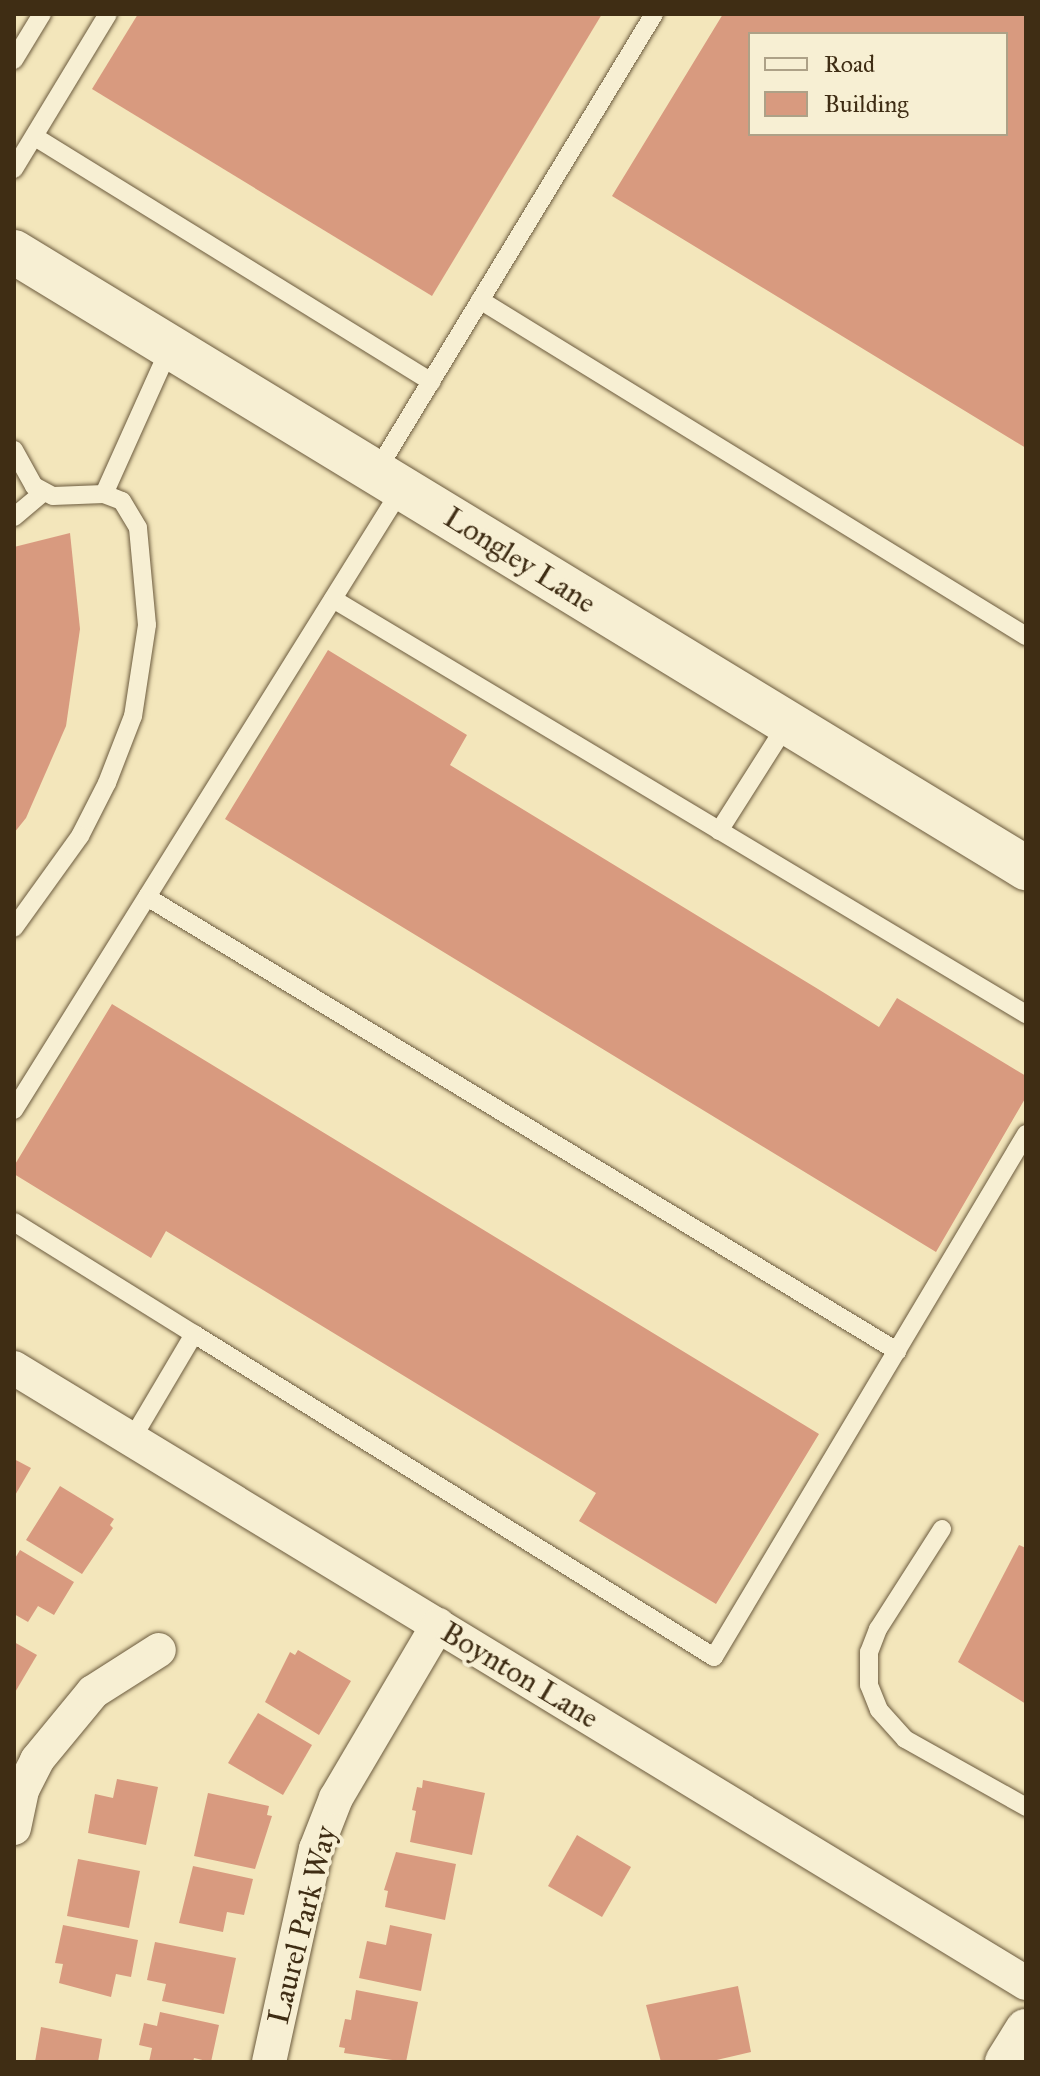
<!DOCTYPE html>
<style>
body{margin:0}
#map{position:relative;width:1040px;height:2076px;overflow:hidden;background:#f3e6bb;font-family:"IM FELL Great Primer",serif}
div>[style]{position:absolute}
.building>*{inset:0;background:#d89a7f}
.roads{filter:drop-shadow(0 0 2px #6c5b3e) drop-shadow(0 0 2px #6c5b3e)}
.service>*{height:18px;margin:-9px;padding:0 9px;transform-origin:9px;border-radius:9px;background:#f7efd3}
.minor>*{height:34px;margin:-17px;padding:0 17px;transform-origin:17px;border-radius:17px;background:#f7efd3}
.tertiary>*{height:42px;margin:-21px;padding:0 21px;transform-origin:21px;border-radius:21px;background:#f7efd3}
.secondary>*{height:44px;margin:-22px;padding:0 22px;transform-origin:22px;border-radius:22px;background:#f7efd3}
span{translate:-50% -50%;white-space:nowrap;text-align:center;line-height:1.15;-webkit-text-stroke:8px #f7efd3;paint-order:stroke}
.street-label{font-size:30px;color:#3f2d14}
.frame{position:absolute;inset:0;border:16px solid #3f2d14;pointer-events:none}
.legend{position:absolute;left:748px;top:32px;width:260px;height:104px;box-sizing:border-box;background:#f7efd3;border:2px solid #ada187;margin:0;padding:10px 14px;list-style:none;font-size:24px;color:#3f2d14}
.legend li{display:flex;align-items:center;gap:16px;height:40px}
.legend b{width:40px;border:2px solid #ada187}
</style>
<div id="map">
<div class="building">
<i style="clip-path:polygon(138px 14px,602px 14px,432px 296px,92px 89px)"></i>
<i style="clip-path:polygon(evenodd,723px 14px,1026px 14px,1026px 448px,612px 196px,723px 14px,750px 34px,1006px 34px,1006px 134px,750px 134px,750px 34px)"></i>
<i style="clip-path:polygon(70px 533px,80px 629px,66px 726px,26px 818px,14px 833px,14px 547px)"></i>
<i style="clip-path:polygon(328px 650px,467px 735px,450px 765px,818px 989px,879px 1027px,897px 998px,1026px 1076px,1026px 1097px,936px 1252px,225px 819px)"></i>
<i style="clip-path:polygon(112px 1004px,819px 1434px,716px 1604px,579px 1521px,596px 1493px,166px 1231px,151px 1258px,14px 1174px,14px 1166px)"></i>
<i style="clip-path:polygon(14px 1459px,31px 1468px,14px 1497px)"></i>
<i style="clip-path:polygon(60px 1486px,114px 1519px,110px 1525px,113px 1528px,82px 1574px,26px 1540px)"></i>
<i style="clip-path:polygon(1019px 1545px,1026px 1548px,1026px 1704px,958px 1662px)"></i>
<i style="clip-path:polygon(20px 1550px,74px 1582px,54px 1615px,38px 1606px,28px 1622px,14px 1614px,14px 1560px)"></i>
<i style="clip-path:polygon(14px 1642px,37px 1655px,14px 1694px)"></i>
<i style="clip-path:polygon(298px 1650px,351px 1681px,319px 1735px,265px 1702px,290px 1652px,295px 1655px)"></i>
<i style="clip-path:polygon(258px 1713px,312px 1745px,283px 1795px,228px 1763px)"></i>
<i style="clip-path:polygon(117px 1779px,158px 1787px,146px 1845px,88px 1833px,95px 1794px,113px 1798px)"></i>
<i style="clip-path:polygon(423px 1780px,485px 1793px,472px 1855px,410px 1842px,416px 1811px,412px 1810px,417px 1787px,422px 1788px)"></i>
<i style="clip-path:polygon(208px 1793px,269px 1806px,267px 1815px,272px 1816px,255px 1869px,194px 1856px)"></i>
<i style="clip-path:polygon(577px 1835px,631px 1867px,602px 1917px,548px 1886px)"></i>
<i style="clip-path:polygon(396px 1852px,456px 1864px,445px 1920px,385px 1907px,388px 1891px,384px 1890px)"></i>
<i style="clip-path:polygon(78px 1859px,140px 1871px,129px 1928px,67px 1916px)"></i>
<i style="clip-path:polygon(193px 1866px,253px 1879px,244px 1915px,227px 1912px,223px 1932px,179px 1923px)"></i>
<i style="clip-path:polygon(63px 1925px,138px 1940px,131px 1977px,116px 1974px,111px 1997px,59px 1983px,63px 1964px,55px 1963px)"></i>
<i style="clip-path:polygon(390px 1925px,432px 1934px,421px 1991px,359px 1978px,367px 1941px,386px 1945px)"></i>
<i style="clip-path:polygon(155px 1942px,236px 1958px,224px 2014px,162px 2001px,166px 1984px,147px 1980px)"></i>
<i style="clip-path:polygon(738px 1986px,751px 2052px,708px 2062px,661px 2062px,646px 2005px)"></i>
<i style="clip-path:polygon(356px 1990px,418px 2002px,406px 2062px,344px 2053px,345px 2048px,339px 2047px,345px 2019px,351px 2020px)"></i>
<i style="clip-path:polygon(160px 2012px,219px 2025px,211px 2062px,194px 2058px,193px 2062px,149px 2062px,152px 2048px,139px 2045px,144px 2023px,157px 2026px)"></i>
<i style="clip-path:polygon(41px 2027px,102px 2039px,98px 2062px,35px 2062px)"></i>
</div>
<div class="roads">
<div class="service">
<i style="left:14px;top:60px;width:54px;rotate:-58.7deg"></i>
<i style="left:35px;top:137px;width:466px;rotate:31.7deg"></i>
<i style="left:14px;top:169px;width:181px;rotate:-58.8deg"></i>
<i style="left:480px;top:300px;width:641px;rotate:31.61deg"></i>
<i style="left:14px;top:450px;width:41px;rotate:60.9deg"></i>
<i style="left:34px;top:486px;width:21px;rotate:28deg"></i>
<i style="left:53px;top:496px;width:51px;rotate:-2.2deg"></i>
<i style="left:104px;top:494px;width:19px;rotate:21deg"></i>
<i style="left:122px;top:501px;width:31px;rotate:59deg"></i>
<i style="left:138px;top:528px;width:97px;rotate:84.7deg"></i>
<i style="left:147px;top:625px;width:92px;rotate:98.7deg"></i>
<i style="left:133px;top:716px;width:72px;rotate:111.2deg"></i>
<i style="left:107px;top:783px;width:59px;rotate:117deg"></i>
<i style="left:80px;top:836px;width:113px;rotate:125.7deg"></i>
<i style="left:376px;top:472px;width:536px;rotate:-58.74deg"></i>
<i style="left:104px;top:494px;width:161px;rotate:-65.8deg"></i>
<i style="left:14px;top:517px;width:39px;rotate:-40deg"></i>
<i style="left:333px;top:599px;width:808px;rotate:30.92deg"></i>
<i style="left:719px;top:831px;width:127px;rotate:-57.6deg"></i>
<i style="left:147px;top:897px;width:877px;rotate:31.19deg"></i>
<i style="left:14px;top:1110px;width:733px;rotate:-58.04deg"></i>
<i style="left:14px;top:1222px;width:212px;rotate:31.9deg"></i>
<i style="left:194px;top:1334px;width:122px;rotate:120.6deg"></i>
<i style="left:194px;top:1334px;width:612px;rotate:31.85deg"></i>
<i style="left:714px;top:1657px;width:609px;rotate:-59.18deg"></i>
<i style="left:942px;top:1529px;width:119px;rotate:122.6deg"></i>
<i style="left:878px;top:1629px;width:25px;rotate:111deg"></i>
<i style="left:869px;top:1652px;width:33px;rotate:90deg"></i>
<i style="left:869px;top:1685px;width:27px;rotate:68deg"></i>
<i style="left:879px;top:1710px;width:39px;rotate:48deg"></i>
<i style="left:905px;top:1739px;width:139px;rotate:29.3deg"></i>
</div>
<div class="minor">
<i style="left:14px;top:1368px;width:1184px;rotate:31.29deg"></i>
<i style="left:14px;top:1828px;width:39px;rotate:-78deg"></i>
<i style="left:22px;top:1790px;width:34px;rotate:-63deg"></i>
<i style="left:37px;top:1760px;width:88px;rotate:-50.5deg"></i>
<i style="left:93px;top:1692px;width:78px;rotate:-32.5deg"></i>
<i style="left:269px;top:2062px;width:218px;rotate:-77.6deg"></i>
<i style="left:316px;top:1849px;width:55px;rotate:-68.6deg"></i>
<i style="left:336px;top:1798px;width:201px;rotate:-59.5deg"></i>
</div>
<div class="tertiary">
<i style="left:1006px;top:2062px;width:38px;rotate:-58deg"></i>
</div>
<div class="secondary">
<i style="left:14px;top:252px;width:1185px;rotate:31.33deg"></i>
</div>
</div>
<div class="street-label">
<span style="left:520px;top:560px;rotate:32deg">Longley Lane</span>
<span style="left:520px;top:1675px;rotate:31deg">Boynton Lane</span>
<span style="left:302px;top:1925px;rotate:-76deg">Laurel Park Way</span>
</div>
<div class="frame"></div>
<ul class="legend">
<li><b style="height:10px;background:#f7efd3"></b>Road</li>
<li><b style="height:22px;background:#d89a7f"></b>Building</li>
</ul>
</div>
